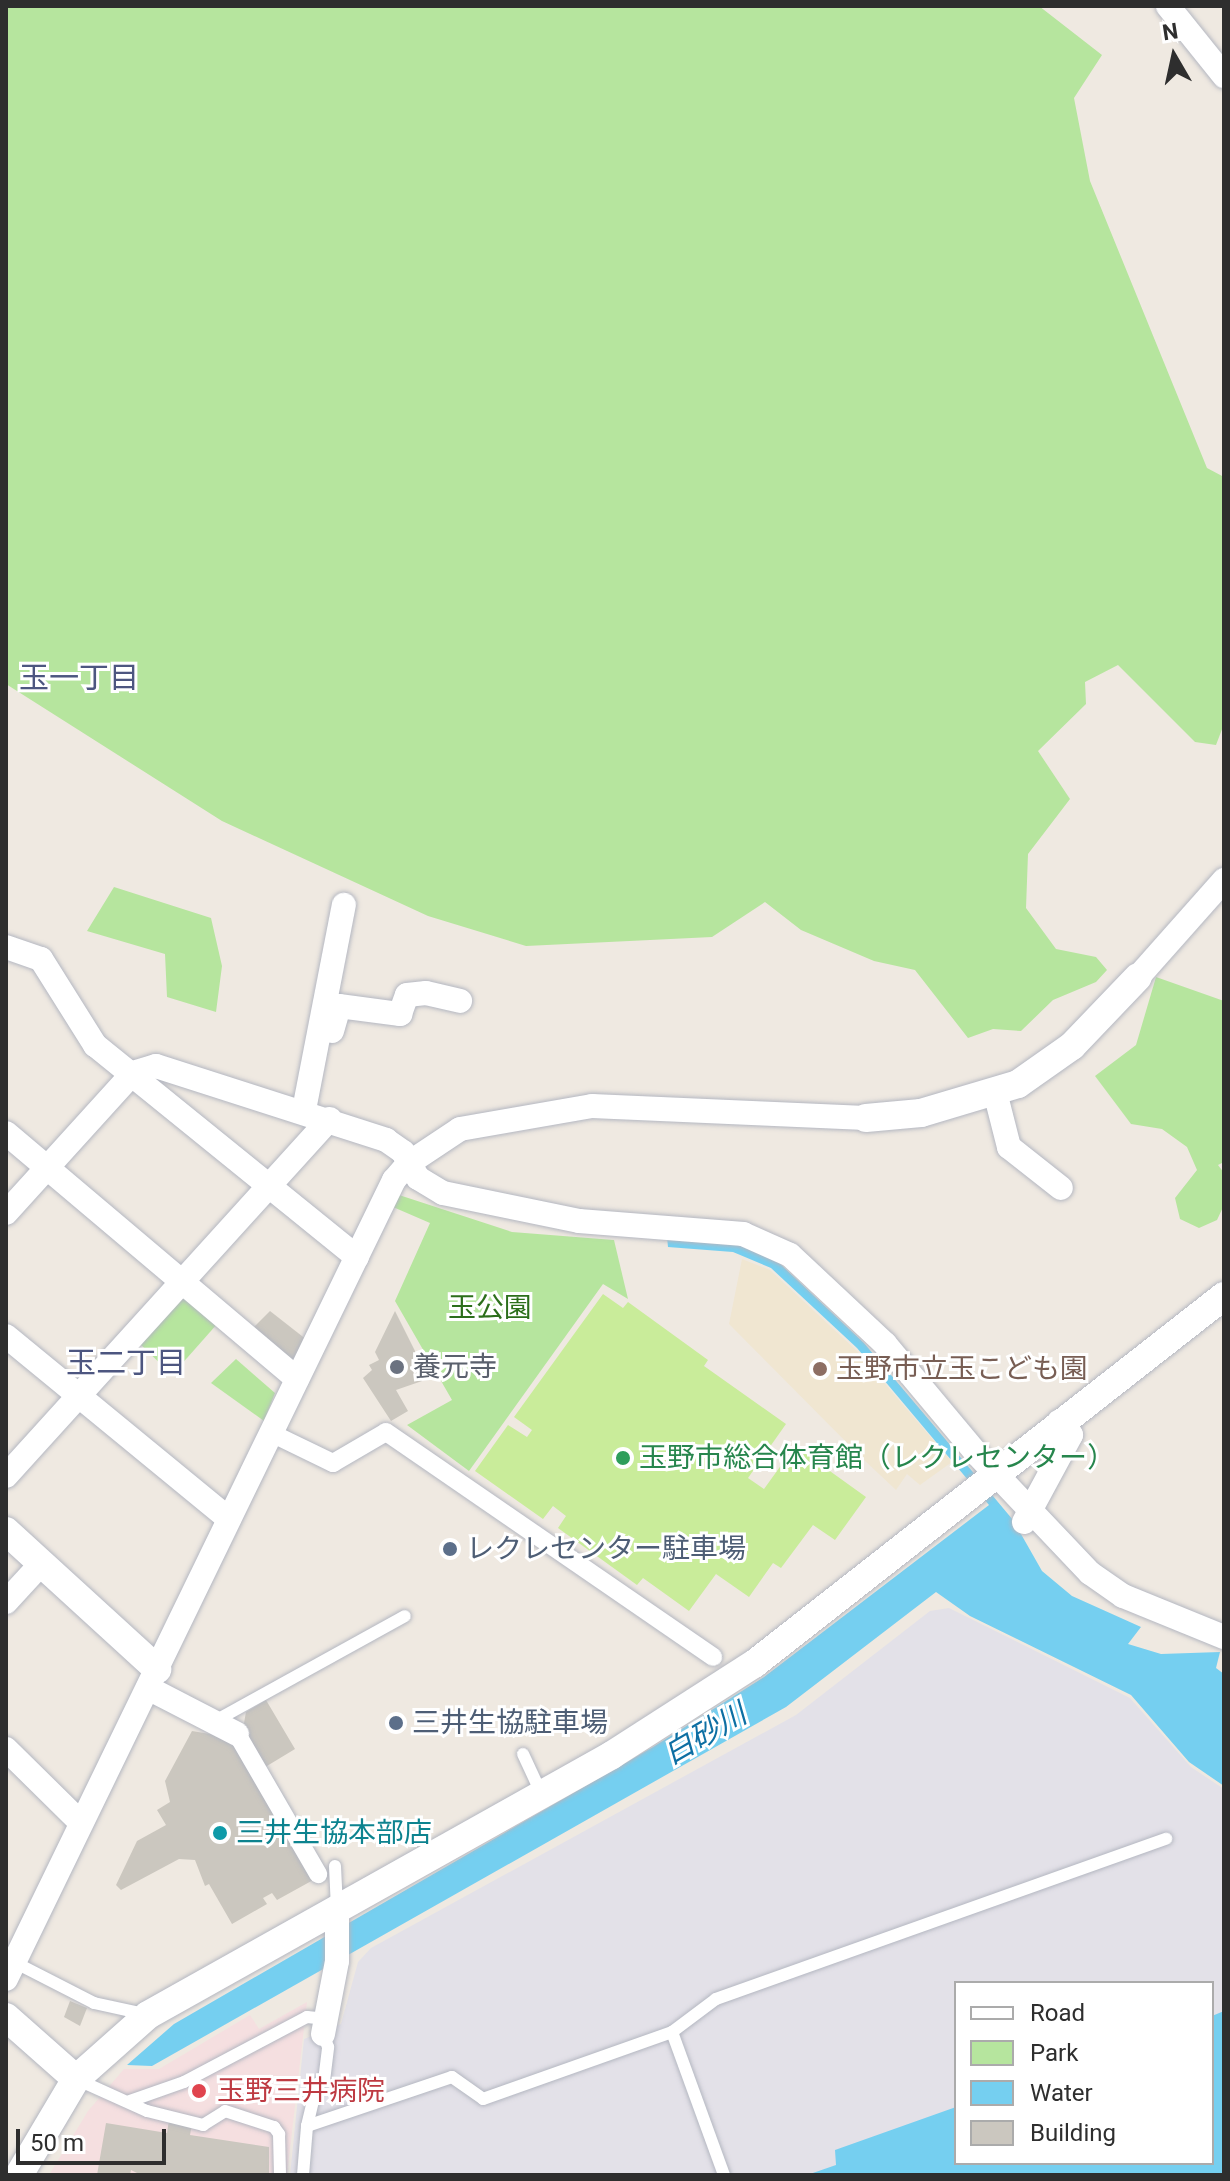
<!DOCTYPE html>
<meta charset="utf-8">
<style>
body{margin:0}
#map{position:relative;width:1230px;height:2181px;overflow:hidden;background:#efe9e1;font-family:Roboto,"Noto Sans JP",sans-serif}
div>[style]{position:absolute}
.industrial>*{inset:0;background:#e3e1e8}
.education>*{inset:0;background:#f0e6d1}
.medical>*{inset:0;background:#f5dfe0}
.green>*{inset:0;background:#b6e59e}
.pitch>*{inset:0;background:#c9ec9a}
.water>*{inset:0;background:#75cff0}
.building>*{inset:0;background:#cbc7bf}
.roads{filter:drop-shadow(0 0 2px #b4b7c1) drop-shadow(0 0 2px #b4b7c1)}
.service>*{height:12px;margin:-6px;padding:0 6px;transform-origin:6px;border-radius:6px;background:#fff}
.pedestrian>*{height:18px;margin:-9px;padding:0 9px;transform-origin:9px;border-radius:9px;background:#fff}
.minor>*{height:24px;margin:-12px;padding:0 12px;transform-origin:12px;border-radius:12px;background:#fff}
.tertiary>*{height:28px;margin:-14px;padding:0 14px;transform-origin:14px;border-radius:14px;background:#fff}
.dots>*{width:22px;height:22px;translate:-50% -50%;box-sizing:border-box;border:4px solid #fff;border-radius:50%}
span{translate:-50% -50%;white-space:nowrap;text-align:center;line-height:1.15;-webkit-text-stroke:6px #fff;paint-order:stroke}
.park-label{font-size:28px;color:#2c6e1b}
.worship-label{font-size:28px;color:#5b616d}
.left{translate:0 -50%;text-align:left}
.education-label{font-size:28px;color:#785e54}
.leisure-label{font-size:28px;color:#27864d}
.service-label{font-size:28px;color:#4e5e75}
.culture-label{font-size:28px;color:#0d838f}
.health-label{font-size:28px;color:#be3a42}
.neighbourhood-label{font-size:30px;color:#4d5680}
.water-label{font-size:30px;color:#0d6fa3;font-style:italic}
.frame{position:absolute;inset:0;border:8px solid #2e2e2e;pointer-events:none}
.legend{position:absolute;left:954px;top:1981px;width:260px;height:184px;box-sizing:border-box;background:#fff;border:2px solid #ababab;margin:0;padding:10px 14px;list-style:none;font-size:24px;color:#2e2e2e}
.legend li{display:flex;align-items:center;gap:16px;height:40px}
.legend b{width:40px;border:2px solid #ababab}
.north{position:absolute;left:1134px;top:16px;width:80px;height:80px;-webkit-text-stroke:6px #fff;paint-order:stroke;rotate:351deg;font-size:22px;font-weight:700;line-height:32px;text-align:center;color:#2e2e2e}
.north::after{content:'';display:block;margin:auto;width:28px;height:36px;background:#2e2e2e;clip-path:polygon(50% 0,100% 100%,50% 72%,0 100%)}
.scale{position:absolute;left:16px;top:2129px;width:150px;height:36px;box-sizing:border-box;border:4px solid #2e2e2e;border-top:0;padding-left:10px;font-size:24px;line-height:28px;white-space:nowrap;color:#2e2e2e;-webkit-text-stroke:6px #fff;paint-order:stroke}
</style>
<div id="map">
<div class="industrial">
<i style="clip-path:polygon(evenodd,949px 1608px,1130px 1698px,1191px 1767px,1224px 1789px,1224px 2175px,290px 2175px,304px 2039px,341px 2024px,358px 1962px,371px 1948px,796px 1715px,930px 1611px,949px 1608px,956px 1983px,1212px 1983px,1212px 2163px,956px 2163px,956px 1983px)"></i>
</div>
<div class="education">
<i style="clip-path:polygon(742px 1259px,770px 1270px,857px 1351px,952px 1462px,920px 1485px,907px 1474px,896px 1490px,863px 1459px,729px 1324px)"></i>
</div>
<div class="medical">
<i style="clip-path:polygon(307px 2002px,287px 2175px,49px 2175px,88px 2111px,124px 2069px,159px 2069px,250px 2015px,259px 2029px)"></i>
</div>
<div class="green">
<i style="clip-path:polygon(6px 6px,1039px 6px,1102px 55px,1074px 98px,1090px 181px,1207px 468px,1224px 477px,1224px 724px,1216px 745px,1195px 742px,1118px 665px,1085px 682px,1086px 704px,1038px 751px,1070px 799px,1028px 854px,1026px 908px,1056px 949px,1096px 957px,1107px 970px,1096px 982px,1053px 1000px,1021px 1031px,993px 1029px,968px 1038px,915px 970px,874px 961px,801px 930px,765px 902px,712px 937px,526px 946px,428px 916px,222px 821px,6px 684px)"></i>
<i style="clip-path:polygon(114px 887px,211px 918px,222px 966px,216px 1012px,167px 997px,165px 954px,87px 931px)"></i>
<i style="clip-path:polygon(1156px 977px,1224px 1001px,1224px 1162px,1218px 1165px,1224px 1173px,1224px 1205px,1217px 1220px,1199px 1228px,1180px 1219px,1175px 1198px,1197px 1170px,1187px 1147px,1162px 1129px,1131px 1124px,1095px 1076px,1136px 1045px)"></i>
<i style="clip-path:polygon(399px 1195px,512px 1232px,614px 1240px,628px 1299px,603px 1284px,469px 1471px,407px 1425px,452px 1400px,395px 1301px,430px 1223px,393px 1207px)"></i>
<i style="clip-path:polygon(185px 1292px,218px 1323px,172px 1375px,139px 1343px)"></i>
<i style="clip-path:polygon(236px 1359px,275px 1393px,264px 1421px,211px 1383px)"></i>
</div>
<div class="pitch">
<i style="clip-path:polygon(603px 1294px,623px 1308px,628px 1302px,708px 1360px,704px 1366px,786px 1424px,748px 1478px,764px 1489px,795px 1446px,866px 1497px,835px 1540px,813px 1525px,781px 1568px,773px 1563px,749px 1597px,716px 1574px,689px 1611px,643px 1578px,637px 1585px,558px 1528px,566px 1516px,553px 1506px,543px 1519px,475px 1471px,508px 1425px,527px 1437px,532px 1430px,514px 1417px)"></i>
</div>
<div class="water">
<i style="clip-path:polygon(667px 1237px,735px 1243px,776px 1260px,864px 1343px,936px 1428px,1013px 1520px,1042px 1571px,1072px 1596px,1141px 1627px,1128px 1644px,1161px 1654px,1220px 1652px,1216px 1668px,1224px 1674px,1224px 1786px,1189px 1762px,1131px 1695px,970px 1616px,936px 1592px,786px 1707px,152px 2066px,127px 2065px,174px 2024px,653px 1747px,764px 1677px,989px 1505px,857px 1348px,771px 1268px,733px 1252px,668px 1247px)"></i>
<i style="clip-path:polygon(1224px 2011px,1224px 2175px,807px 2175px,836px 2165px,835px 2150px,956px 2107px,956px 2163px,1212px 2163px,1212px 2016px)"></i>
</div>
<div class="building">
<i style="clip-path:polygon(270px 1311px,307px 1340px,292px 1364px,252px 1329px)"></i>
<i style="clip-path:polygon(395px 1311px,426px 1373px,419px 1376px,422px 1381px,396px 1390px,408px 1411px,391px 1421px,363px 1378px,372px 1370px,369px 1365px,379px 1360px,375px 1352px)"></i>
<i style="clip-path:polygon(266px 1700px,295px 1749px,262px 1769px,315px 1879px,277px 1900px,272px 1893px,263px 1898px,267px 1904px,232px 1924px,209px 1884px,205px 1886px,195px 1860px,179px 1859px,121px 1890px,116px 1885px,137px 1841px,166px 1825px,157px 1810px,170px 1802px,165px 1781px,192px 1731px,234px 1738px,242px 1734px,246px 1712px)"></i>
<i style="clip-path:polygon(70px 2001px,87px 2008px,80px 2026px,64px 2017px)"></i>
<i style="clip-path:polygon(169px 2120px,192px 2124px,190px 2135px,269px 2147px,269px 2175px,141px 2175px,131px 2170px,130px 2175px,97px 2175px,106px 2123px,167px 2133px)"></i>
</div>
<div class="roads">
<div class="service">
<i style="left:213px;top:1722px;width:219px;rotate:-28.9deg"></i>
<i style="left:523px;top:1754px;width:45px;rotate:65.1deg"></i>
<i style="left:335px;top:1866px;width:43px;rotate:87.3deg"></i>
<i style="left:14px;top:1962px;width:90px;rotate:27.1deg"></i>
<i style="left:94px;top:2003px;width:51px;rotate:12.4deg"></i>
<i style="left:672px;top:2032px;width:152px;rotate:70deg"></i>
<i style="left:76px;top:2079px;width:78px;rotate:24.3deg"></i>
<i style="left:147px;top:2111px;width:58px;rotate:14deg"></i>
<i style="left:203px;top:2125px;width:26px;rotate:-32deg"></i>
<i style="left:225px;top:2111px;width:52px;rotate:18.1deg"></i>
<i style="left:274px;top:2127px;width:9px;rotate:54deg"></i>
<i style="left:279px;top:2134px;width:41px;rotate:88.6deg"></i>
<i style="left:130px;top:2101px;width:57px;rotate:-19.4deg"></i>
<i style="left:184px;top:2082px;width:139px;rotate:-27.9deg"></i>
<i style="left:307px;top:2017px;width:20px;rotate:6deg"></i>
<i style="left:307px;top:2126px;width:153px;rotate:-18.7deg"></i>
<i style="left:452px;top:2077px;width:38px;rotate:35deg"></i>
<i style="left:483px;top:2099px;width:201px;rotate:-19.5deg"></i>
<i style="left:672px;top:2032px;width:55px;rotate:-36.9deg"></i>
<i style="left:716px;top:1999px;width:478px;rotate:-19.6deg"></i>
<i style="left:303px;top:2175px;width:49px;rotate:-85.3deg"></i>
<i style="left:307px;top:2126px;width:43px;rotate:-76.6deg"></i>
<i style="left:317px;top:2084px;width:8px;rotate:-23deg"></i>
<i style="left:324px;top:2081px;width:34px;rotate:-83deg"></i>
<i style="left:328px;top:2047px;width:14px;rotate:-111deg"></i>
</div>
<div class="pedestrian">
<i style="left:271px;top:1433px;width:69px;rotate:25.8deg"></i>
<i style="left:333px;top:1463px;width:61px;rotate:-30.3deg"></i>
<i style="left:386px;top:1432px;width:397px;rotate:34.5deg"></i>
<i style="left:237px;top:1734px;width:162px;rotate:59.9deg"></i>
</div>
<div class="minor">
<i style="left:1168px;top:6px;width:90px;rotate:51.3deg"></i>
<i style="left:6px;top:947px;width:37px;rotate:19deg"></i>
<i style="left:41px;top:959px;width:102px;rotate:57.9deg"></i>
<i style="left:95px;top:1045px;width:337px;rotate:39deg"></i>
<i style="left:1138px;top:977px;width:130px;rotate:-48.4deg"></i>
<i style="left:332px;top:1031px;width:26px;rotate:-74deg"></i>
<i style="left:339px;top:1006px;width:62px;rotate:7.5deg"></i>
<i style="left:400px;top:1014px;width:20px;rotate:-70deg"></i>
<i style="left:407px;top:995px;width:19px;rotate:-6deg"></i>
<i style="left:426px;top:993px;width:35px;rotate:13deg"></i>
<i style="left:995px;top:1092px;width:57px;rotate:75.7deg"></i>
<i style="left:1009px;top:1147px;width:66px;rotate:38.3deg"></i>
<i style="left:304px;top:1110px;width:209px;rotate:-79deg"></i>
<i style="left:6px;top:1133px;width:381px;rotate:40.2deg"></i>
<i style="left:6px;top:1213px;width:189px;rotate:-47.8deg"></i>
<i style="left:133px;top:1073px;width:24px;rotate:-17deg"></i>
<i style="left:156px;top:1066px;width:242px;rotate:17.8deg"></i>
<i style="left:386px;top:1140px;width:21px;rotate:35deg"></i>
<i style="left:403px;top:1152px;width:30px;rotate:60deg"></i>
<i style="left:418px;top:1178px;width:29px;rotate:31deg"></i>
<i style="left:443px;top:1193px;width:139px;rotate:11.6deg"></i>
<i style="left:579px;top:1221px;width:165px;rotate:4.5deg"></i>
<i style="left:743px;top:1234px;width:51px;rotate:24.1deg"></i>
<i style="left:790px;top:1255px;width:130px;rotate:43.1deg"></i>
<i style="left:885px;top:1344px;width:143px;rotate:50.1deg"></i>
<i style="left:977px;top:1454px;width:164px;rotate:46.5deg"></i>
<i style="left:1090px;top:1573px;width:40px;rotate:34.9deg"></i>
<i style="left:1123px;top:1596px;width:109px;rotate:22.1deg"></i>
<i style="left:6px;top:1336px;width:288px;rotate:39.4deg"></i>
<i style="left:6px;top:1476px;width:482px;rotate:-47.8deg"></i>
<i style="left:1024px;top:1522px;width:99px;rotate:-61.6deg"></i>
<i style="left:1071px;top:1435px;width:18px;rotate:-131deg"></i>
<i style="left:6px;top:1602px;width:52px;rotate:-47.4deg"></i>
<i style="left:148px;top:1688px;width:100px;rotate:27.3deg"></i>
<i style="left:6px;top:1749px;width:104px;rotate:44.6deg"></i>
<i style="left:6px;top:1979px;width:888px;rotate:-64.1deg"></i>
<i style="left:394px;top:1180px;width:23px;rotate:-49deg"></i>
<i style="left:409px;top:1163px;width:61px;rotate:-33.7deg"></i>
<i style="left:460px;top:1129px;width:134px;rotate:-9.9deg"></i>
<i style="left:592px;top:1106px;width:274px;rotate:2.5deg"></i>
<i style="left:323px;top:2034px;width:74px;rotate:-79.1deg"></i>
<i style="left:337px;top:1961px;width:52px;rotate:-90deg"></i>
</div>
<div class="tertiary">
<i style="left:866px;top:1118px;width:55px;rotate:-5.2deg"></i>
<i style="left:921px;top:1113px;width:101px;rotate:-16.6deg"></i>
<i style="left:1018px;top:1084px;width:66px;rotate:-35.1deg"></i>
<i style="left:1072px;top:1046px;width:95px;rotate:-46.3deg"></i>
<i style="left:6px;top:1531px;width:205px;rotate:42.4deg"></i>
<i style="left:6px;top:2017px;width:94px;rotate:41.5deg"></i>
<i style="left:19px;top:2175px;width:112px;rotate:-59.3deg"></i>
<i style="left:76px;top:2079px;width:96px;rotate:-41.6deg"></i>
<i style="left:148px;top:2015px;width:532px;rotate:-29.26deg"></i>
<i style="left:612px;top:1755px;width:169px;rotate:-32.7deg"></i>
<i style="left:754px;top:1664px;width:597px;rotate:-38.06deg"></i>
</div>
</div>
<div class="dots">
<i style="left:397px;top:1367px;background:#6b7280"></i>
<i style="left:820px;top:1369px;background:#8d6e63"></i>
<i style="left:623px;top:1458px;background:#2e9e5b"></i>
<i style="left:450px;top:1549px;background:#5c6f8a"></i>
<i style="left:396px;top:1723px;background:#5c6f8a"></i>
<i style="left:220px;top:1833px;background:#0f9aa8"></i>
<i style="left:199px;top:2091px;background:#e0444e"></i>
</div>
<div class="park-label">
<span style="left:490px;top:1308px">玉公園</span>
</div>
<div class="worship-label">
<span class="left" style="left:413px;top:1367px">養元寺</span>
</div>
<div class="education-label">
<span class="left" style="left:836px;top:1369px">玉野市立玉こども園</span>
</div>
<div class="leisure-label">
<span class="left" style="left:639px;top:1458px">玉野市総合体育館（レクレセンター）</span>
</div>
<div class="service-label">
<span class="left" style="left:466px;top:1549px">レクレセンター駐車場</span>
<span class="left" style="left:412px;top:1723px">三井生協駐車場</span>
</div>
<div class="culture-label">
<span class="left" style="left:236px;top:1833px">三井生協本部店</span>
</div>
<div class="health-label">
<span class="left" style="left:217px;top:2091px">玉野三井病院</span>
</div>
<div class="neighbourhood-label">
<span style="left:79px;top:678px">玉一丁目</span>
<span style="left:126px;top:1363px">玉二丁目</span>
</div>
<div class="water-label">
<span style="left:705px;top:1734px;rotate:-30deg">白砂川</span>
</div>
<div class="frame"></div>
<ul class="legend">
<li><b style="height:10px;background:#fff"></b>Road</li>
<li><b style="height:22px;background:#b6e59e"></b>Park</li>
<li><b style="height:22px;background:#75cff0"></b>Water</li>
<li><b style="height:22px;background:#cbc7bf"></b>Building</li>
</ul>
<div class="north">N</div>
<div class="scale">50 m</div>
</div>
